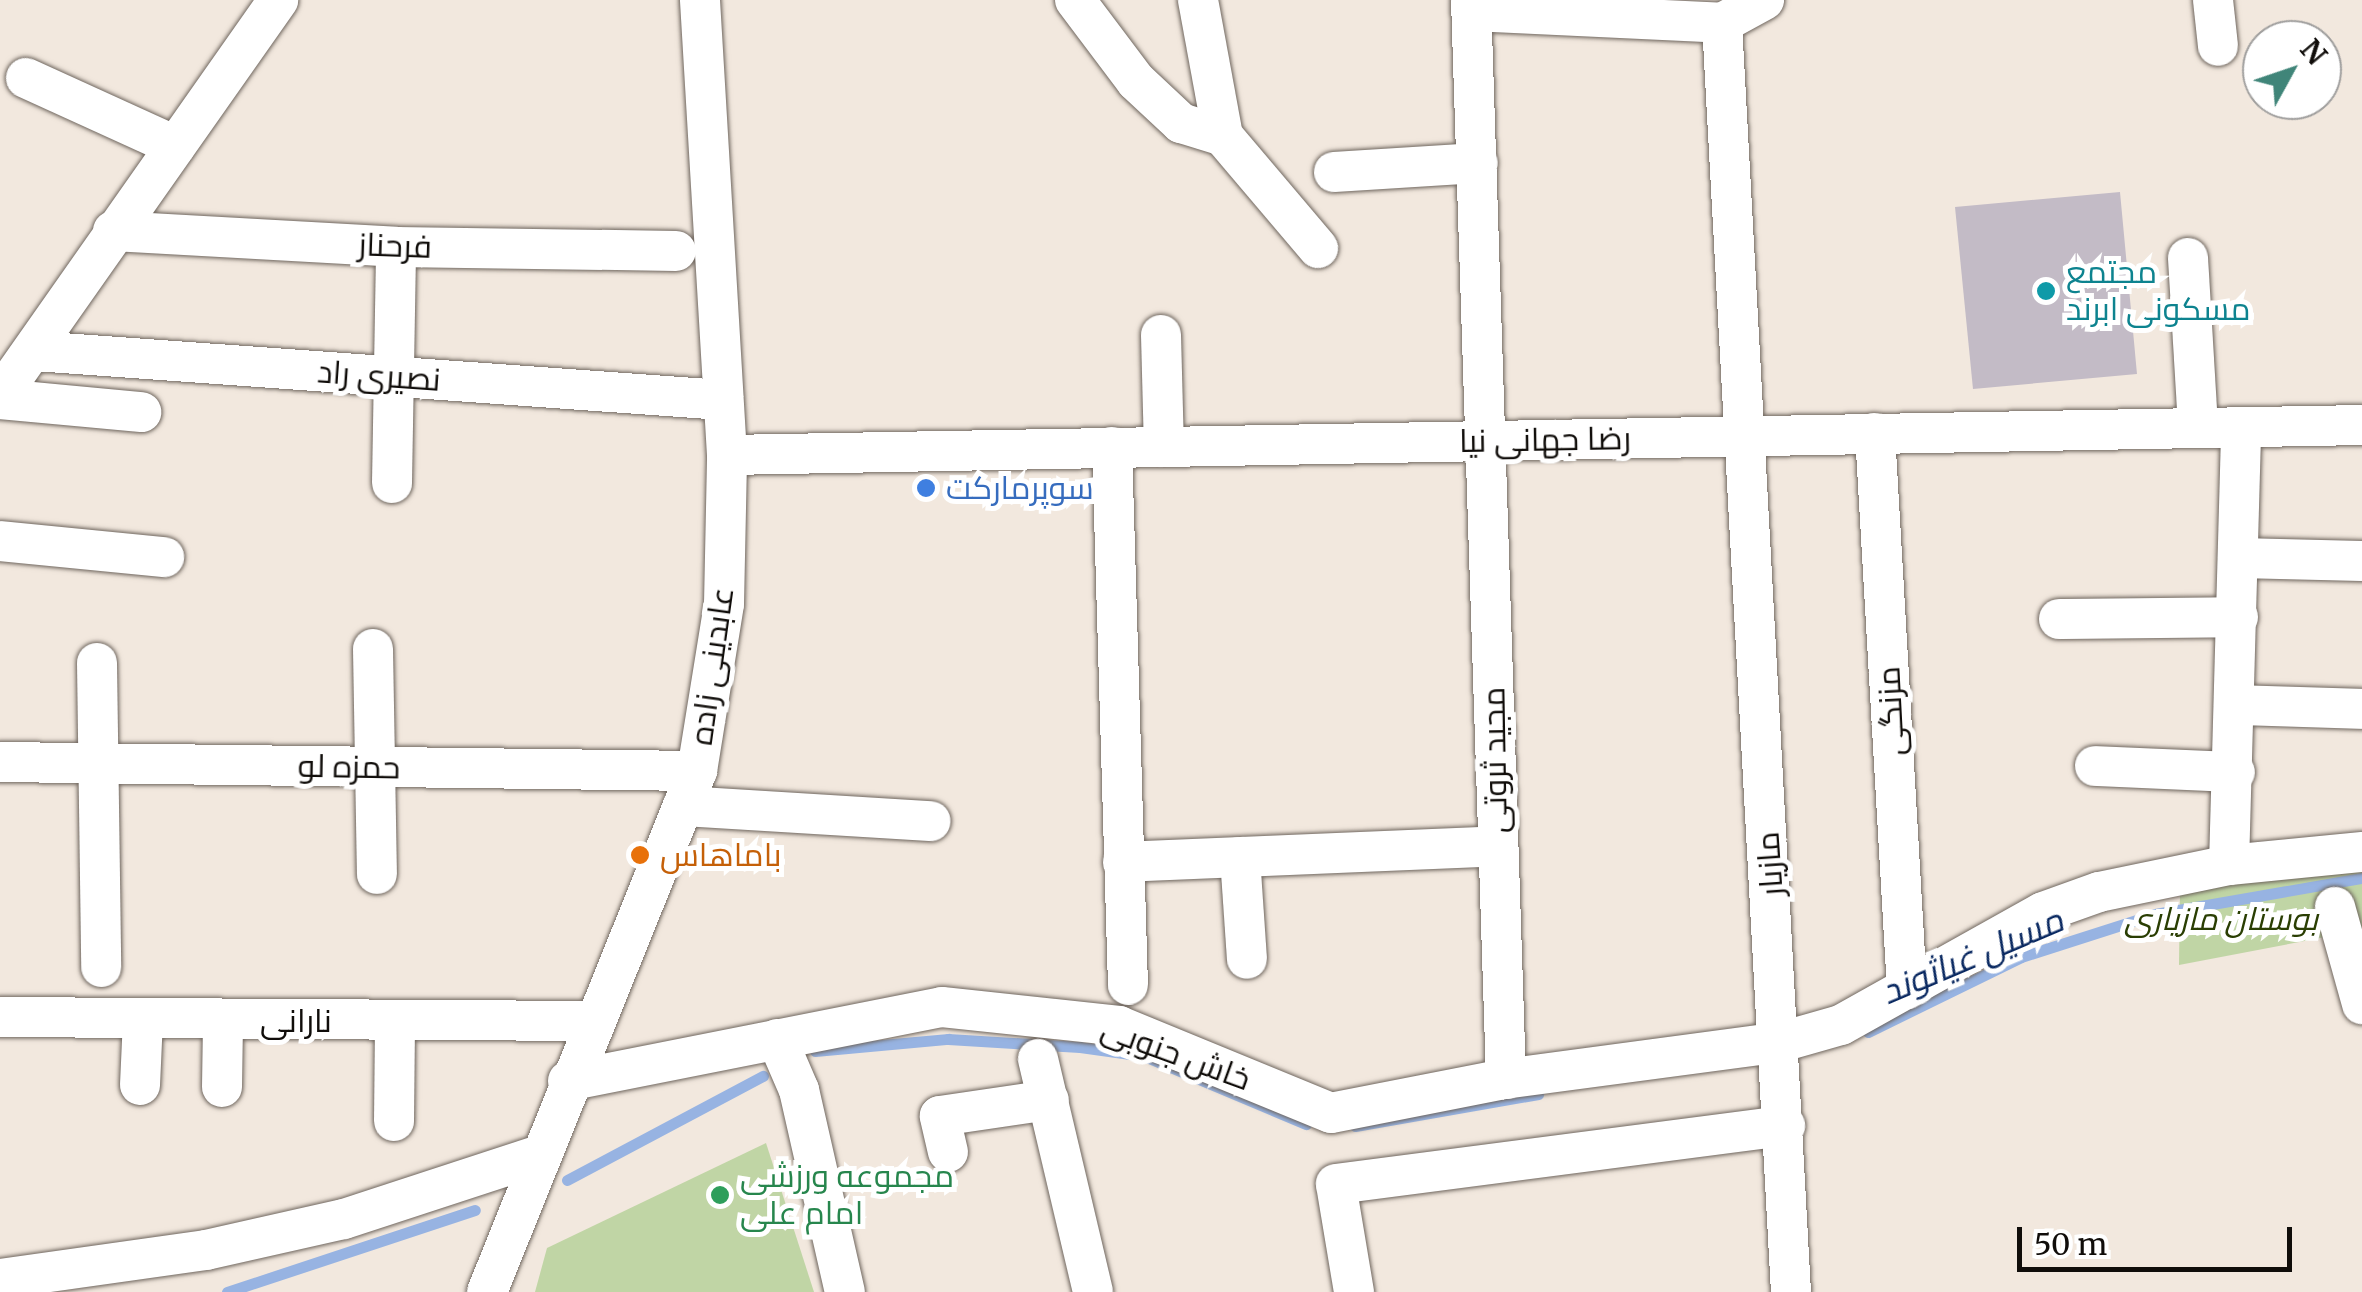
<!DOCTYPE html>
<meta charset="utf-8">
<style>
body{margin:0}
#map{position:relative;width:2362px;height:1292px;overflow:hidden;background:#f2e8de;font-family:Merriweather,Cairo,serif}
div>[style]{position:absolute}
.green>*{inset:0;background:#c0d5a5}
.stream>*{height:11px;margin:-5.5px;padding:0 5.5px;transform-origin:5.5px;border-radius:5.5px;background:#97b3e2}
.building>*{inset:0;background:#c3bbc6}
.roads{filter:drop-shadow(0 0 2px #6f665e) drop-shadow(0 0 2px #6f665e)}
.minor>*{height:40px;margin:-20px;padding:0 20px;transform-origin:20px;border-radius:20px;background:#fff}
.dots>*{width:28px;height:28px;translate:-50% -50%;box-sizing:border-box;border:5px solid #fff;border-radius:50%}
span{translate:-50% -50%;white-space:nowrap;text-align:center;line-height:1.15;-webkit-text-stroke:10px #fff;paint-order:stroke}
.street-label{font-size:32px;color:#100d0a}
.culture-label{font-size:32px;color:#0d838f}
.left{translate:0 -50%;text-align:left}
.shop-label{font-size:32px;color:#366cbe}
.food-label{font-size:32px;color:#c56008}
.park-label{font-size:32px;color:#2a3e03;font-style:italic}
.leisure-label{font-size:32px;color:#27864d}
.water-label{font-size:35px;color:#0a2961;font-style:italic}
.north{position:absolute;left:2242px;top:20px;width:100px;height:100px;box-sizing:border-box;background:#fff;border:2px solid #9f9e9d;border-radius:50%;rotate:50deg;font-size:28px;font-weight:700;line-height:40px;text-align:center;color:#100d0a}
.north::after{content:'';display:block;margin:auto;width:35px;height:45px;background:#408579;clip-path:polygon(50% 0,100% 100%,50% 72%,0 100%)}
.scale{position:absolute;left:2017px;top:1227px;width:275px;height:45px;box-sizing:border-box;border:5px solid #100d0a;border-top:0;padding-left:12px;font-size:30px;line-height:35px;white-space:nowrap;color:#100d0a;-webkit-text-stroke:8px #fff;paint-order:stroke}
</style>
<div id="map">
<div class="green">
<i style="clip-path:polygon(2362px 865px,2362px 930px,2179px 965px,2180px 887px)"></i>
<i style="clip-path:polygon(766px 1143px,814px 1292px,535px 1292px,547px 1248px)"></i>
</div>
<div class="stream">
<i style="left:1868px;top:1032px;width:170px;rotate:-26.1deg"></i>
<i style="left:2021px;top:957px;width:141px;rotate:-17.8deg"></i>
<i style="left:2155px;top:914px;width:210px;rotate:-9.9deg"></i>
<i style="left:815px;top:1051px;width:134px;rotate:-5.2deg"></i>
<i style="left:948px;top:1039px;width:132px;rotate:3.5deg"></i>
<i style="left:1080px;top:1047px;width:65px;rotate:8deg"></i>
<i style="left:1144px;top:1056px;width:176px;rotate:22.8deg"></i>
<i style="left:1355px;top:1126px;width:186px;rotate:-9.9deg"></i>
<i style="left:567px;top:1180px;width:222px;rotate:-28deg"></i>
<i style="left:227px;top:1292px;width:261px;rotate:-18.3deg"></i>
</div>
<div class="building">
<i style="clip-path:polygon(2120px 192px,2137px 374px,1973px 389px,1955px 207px)"></i>
</div>
<div class="roads">
<div class="minor">
<i style="left:1075px;top:0;width:101px;rotate:53deg"></i>
<i style="left:1136px;top:81px;width:62px;rotate:43deg"></i>
<i style="left:1181px;top:123px;width:44px;rotate:17.2deg"></i>
<i style="left:1223px;top:136px;width:147px;rotate:49.7deg"></i>
<i style="left:1198px;top:0;width:138px;rotate:79.6deg"></i>
<i style="left:1471px;top:0;width:1080px;rotate:88.14deg"></i>
<i style="left:2213px;top:0;width:46px;rotate:83.8deg"></i>
<i style="left:1472px;top:11px;width:250px;rotate:2.7deg"></i>
<i style="left:1722px;top:23px;width:48px;rotate:-28.7deg"></i>
<i style="left:1722px;top:23px;width:1271px;rotate:86.89deg"></i>
<i style="left:26px;top:78px;width:164px;rotate:24.5deg"></i>
<i style="left:1334px;top:172px;width:144px;rotate:-3.6deg"></i>
<i style="left:113px;top:231px;width:283px;rotate:3.2deg"></i>
<i style="left:396px;top:247px;width:280px;rotate:0.8deg"></i>
<i style="left:2188px;top:258px;width:170px;rotate:86.6deg"></i>
<i style="left:1161px;top:335px;width:112px;rotate:88.5deg"></i>
<i style="left:34px;top:351px;width:691px;rotate:4.07deg"></i>
<i style="left:0;top:396px;width:484px;rotate:-54.9deg"></i>
<i style="left:0;top:399px;width:142px;rotate:5.3deg"></i>
<i style="left:1875px;top:433px;width:557px;rotate:86.71deg"></i>
<i style="left:1112px;top:447px;width:538px;rotate:88.3deg"></i>
<i style="left:727px;top:455px;width:1635px;rotate:-1.05deg"></i>
<i style="left:392px;top:483px;width:236px;rotate:-89deg"></i>
<i style="left:0;top:541px;width:165px;rotate:5.6deg"></i>
<i style="left:2239px;top:558px;width:123px;rotate:1.4deg"></i>
<i style="left:2059px;top:619px;width:179px;rotate:-0.6deg"></i>
<i style="left:373px;top:649px;width:225px;rotate:89deg"></i>
<i style="left:97px;top:663px;width:304px;rotate:89.2deg"></i>
<i style="left:2237px;top:705px;width:125px;rotate:1.8deg"></i>
<i style="left:0;top:762px;width:697px;rotate:0.74deg"></i>
<i style="left:2095px;top:766px;width:140px;rotate:2.5deg"></i>
<i style="left:683px;top:806px;width:248px;rotate:3.5deg"></i>
<i style="left:1240px;top:857px;width:102px;rotate:86.1deg"></i>
<i style="left:1123px;top:862px;width:374px;rotate:-2.4deg"></i>
<i style="left:2229px;top:865px;width:438px;rotate:-88.4deg"></i>
<i style="left:2335px;top:907px;width:101px;rotate:74.4deg"></i>
<i style="left:0;top:1017px;width:591px;rotate:0.39deg"></i>
<i style="left:777px;top:1039px;width:56px;rotate:66.7deg"></i>
<i style="left:799px;top:1090px;width:207px;rotate:77.2deg"></i>
<i style="left:1038px;top:1059px;width:239px;rotate:76.7deg"></i>
<i style="left:568px;top:1081px;width:381px;rotate:-11.2deg"></i>
<i style="left:942px;top:1007px;width:178px;rotate:6.1deg"></i>
<i style="left:1119px;top:1026px;width:229px;rotate:22.3deg"></i>
<i style="left:1331px;top:1113px;width:176px;rotate:-11.1deg"></i>
<i style="left:1504px;top:1079px;width:279px;rotate:-7.6deg"></i>
<i style="left:1781px;top:1042px;width:62px;rotate:-15.8deg"></i>
<i style="left:1841px;top:1025px;width:231px;rotate:-29.2deg"></i>
<i style="left:2043px;top:912px;width:59px;rotate:-19.7deg"></i>
<i style="left:2099px;top:892px;width:133px;rotate:-11.7deg"></i>
<i style="left:2229px;top:865px;width:134px;rotate:-5.6deg"></i>
<i style="left:140px;top:1085px;width:65px;rotate:-87.4deg"></i>
<i style="left:222px;top:1087px;width:66px;rotate:-89.1deg"></i>
<i style="left:394px;top:1121px;width:100px;rotate:-89.4deg"></i>
<i style="left:948px;top:1152px;width:37px;rotate:-103deg"></i>
<i style="left:940px;top:1116px;width:110px;rotate:-8.4deg"></i>
<i style="left:0;top:1279px;width:208px;rotate:-8deg"></i>
<i style="left:206px;top:1250px;width:141px;rotate:-12.7deg"></i>
<i style="left:344px;top:1219px;width:206px;rotate:-18.1deg"></i>
<i style="left:487px;top:1292px;width:562px;rotate:-68.05deg"></i>
<i style="left:697px;top:771px;width:169px;rotate:-80.8deg"></i>
<i style="left:724px;top:604px;width:149px;rotate:-88.8deg"></i>
<i style="left:727px;top:455px;width:456px;rotate:-93.4deg"></i>
<i style="left:1354px;top:1292px;width:109px;rotate:-99.5deg"></i>
<i style="left:1336px;top:1184px;width:453px;rotate:-7.4deg"></i>
</div>
</div>
<div class="dots">
<i style="left:2046px;top:291px;background:#0f9aa8"></i>
<i style="left:926px;top:488px;background:#3f7fe0"></i>
<i style="left:640px;top:855px;background:#e8710a"></i>
<i style="left:720px;top:1195px;background:#2e9e5b"></i>
</div>
<div class="street-label">
<span style="left:395px;top:246px;rotate:2deg">فرحناز</span>
<span style="left:379px;top:376px;rotate:4deg">نصیری راد</span>
<span style="left:1545px;top:440px;rotate:-1deg">رضا جهانی نیا</span>
<span style="left:712px;top:666px;rotate:-82deg">عابدینی زاده</span>
<span style="left:1891px;top:711px;rotate:-93deg">مزنگی</span>
<span style="left:1495px;top:760px;rotate:-91deg">مجید ثروتی</span>
<span style="left:349px;top:767px;rotate:1deg">حمزه لو</span>
<span style="left:1770px;top:864px;rotate:-94deg">مازیار</span>
<span style="left:296px;top:1021px">نارانی</span>
<span style="left:1176px;top:1054px;rotate:20deg">خاش جنوبی</span>
</div>
<div class="culture-label">
<span class="left" style="left:2066px;top:291px">مجتمع<br>مسکونی ابرند</span>
</div>
<div class="shop-label">
<span class="left" style="left:946px;top:488px">سوپرمارکت</span>
</div>
<div class="food-label">
<span class="left" style="left:660px;top:855px">باماهاس</span>
</div>
<div class="park-label">
<span style="left:2221px;top:919px">بوستان مازیاری</span>
</div>
<div class="leisure-label">
<span class="left" style="left:740px;top:1195px">مجموعه ورزشی<br>امام علی</span>
</div>
<div class="water-label">
<span style="left:1972px;top:956px;rotate:-23deg">مسیل غیاثوند</span>
</div>
<div class="north">N</div>
<div class="scale">50 m</div>
</div>
